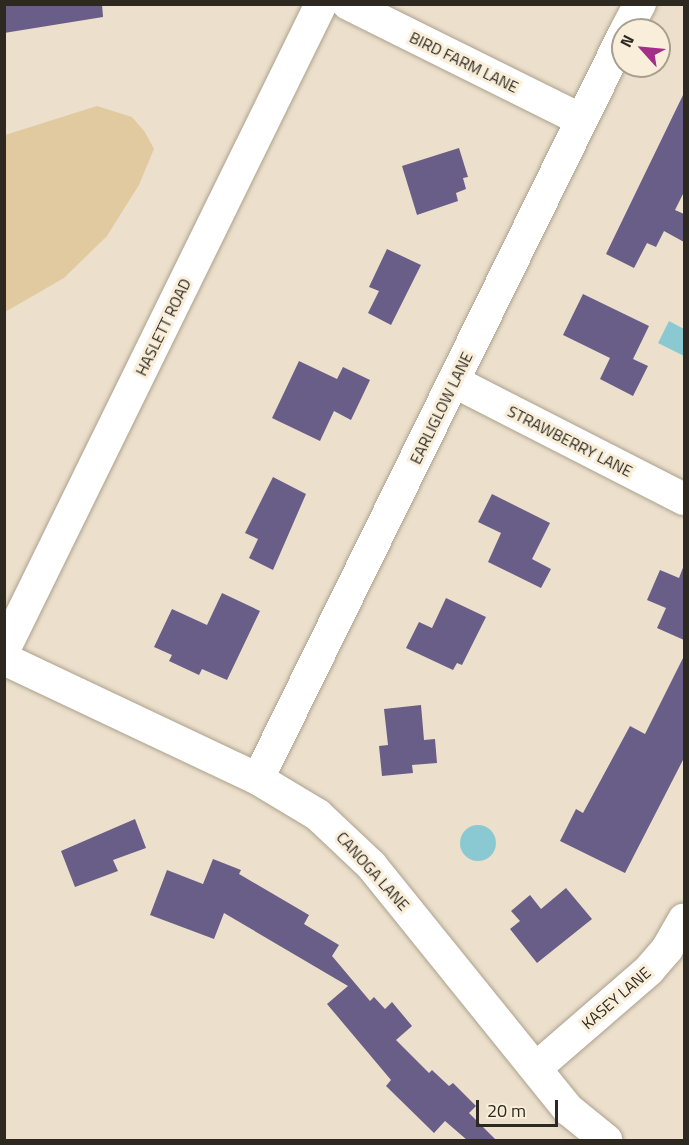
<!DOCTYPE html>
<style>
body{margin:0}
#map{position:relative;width:689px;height:1145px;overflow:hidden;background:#ece0cc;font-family:"Titillium Web",sans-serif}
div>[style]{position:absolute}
.green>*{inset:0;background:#e1caa0}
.water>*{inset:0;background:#8ac9d2}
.round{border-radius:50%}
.building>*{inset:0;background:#695e87}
.roads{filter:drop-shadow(0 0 2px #aca18e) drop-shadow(0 0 2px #aca18e)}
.minor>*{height:32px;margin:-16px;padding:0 16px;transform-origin:16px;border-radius:16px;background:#fff}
span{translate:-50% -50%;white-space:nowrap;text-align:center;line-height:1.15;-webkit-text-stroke:6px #f9eed9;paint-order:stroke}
.street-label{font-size:16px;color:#2d2921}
.frame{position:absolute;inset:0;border:6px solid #2d2921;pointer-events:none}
.north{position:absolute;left:611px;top:18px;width:60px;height:60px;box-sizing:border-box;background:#f9eed9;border:2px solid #a79f8f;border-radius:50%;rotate:297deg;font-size:16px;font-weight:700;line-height:24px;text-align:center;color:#2d2921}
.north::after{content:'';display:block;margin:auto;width:21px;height:27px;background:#a42f88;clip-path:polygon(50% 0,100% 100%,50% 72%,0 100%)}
.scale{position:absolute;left:476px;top:1100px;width:82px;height:27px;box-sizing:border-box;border:3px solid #2d2921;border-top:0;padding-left:8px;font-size:18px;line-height:21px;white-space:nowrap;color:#2d2921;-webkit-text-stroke:4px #f9eed9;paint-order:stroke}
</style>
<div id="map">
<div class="green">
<i style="clip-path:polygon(97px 106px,132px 117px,145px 132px,154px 149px,139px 185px,107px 236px,64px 278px,5px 312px,5px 135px)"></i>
</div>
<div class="water">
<i style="clip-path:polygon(669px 321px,684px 329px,684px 356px,658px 343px)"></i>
<i class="round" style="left:460px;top:825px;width:36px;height:36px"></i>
</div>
<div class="building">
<i style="clip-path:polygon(4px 4px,102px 4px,103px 17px,4px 33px)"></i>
<i style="clip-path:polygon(684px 93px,684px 192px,675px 210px,684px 214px,684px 242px,664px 231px,656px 247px,647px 243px,634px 268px,606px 254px)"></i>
<i style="clip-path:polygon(459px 148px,468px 177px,463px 178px,466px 189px,456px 193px,458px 201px,417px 215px,402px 166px)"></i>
<i style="clip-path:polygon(387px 249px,421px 265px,391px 325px,368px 313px,379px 291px,369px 287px)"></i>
<i style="clip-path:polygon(583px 294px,649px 326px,633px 359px,648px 366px,633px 396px,600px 379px,610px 358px,563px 335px)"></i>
<i style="clip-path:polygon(299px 361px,337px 379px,343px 367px,370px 380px,351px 420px,334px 411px,320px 441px,272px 418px)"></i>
<i style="clip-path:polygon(273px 477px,306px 494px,273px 570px,249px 558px,258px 539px,245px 533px)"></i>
<i style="clip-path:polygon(492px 494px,550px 523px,532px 559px,551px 569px,541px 588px,488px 562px,501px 533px,478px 522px)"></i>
<i style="clip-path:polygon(684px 565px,684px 640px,657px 628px,666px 608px,647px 600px,660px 570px,679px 578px)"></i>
<i style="clip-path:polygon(222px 593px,260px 611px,227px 680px,202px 669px,199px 675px,169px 661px,172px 655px,154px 647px,172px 609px,207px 625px)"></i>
<i style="clip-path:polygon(446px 598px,486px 617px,462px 665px,457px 663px,453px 670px,406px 648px,419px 622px,432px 628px)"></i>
<i style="clip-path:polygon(684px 656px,684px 758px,625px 873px,560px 841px,576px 809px,583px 813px,630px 726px,645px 734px)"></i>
<i style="clip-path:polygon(421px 705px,424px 740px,435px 739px,437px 763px,412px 765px,413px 773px,382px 776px,379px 746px,388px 745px,384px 709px)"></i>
<i style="clip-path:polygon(135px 819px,146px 848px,113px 860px,118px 871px,75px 887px,61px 851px)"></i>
<i style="clip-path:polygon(213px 859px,241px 870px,239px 874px,309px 915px,304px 924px,339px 945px,332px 956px,370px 1001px,374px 997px,385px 1009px,392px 1002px,412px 1026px,396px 1040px,429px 1073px,432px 1070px,449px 1086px,453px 1083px,476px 1106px,469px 1113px,496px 1140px,467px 1140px,445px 1121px,434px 1133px,386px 1086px,391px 1080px,327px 1004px,348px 986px,224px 913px,214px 939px,150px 915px,167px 870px,203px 884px)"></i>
<i style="clip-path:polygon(566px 888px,592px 919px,537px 963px,510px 929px,520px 921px,511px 911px,530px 895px,541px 909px)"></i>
</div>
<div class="roads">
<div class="minor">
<i style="left:348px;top:4px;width:259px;rotate:26.4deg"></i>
<i style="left:626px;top:30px;width:30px;rotate:-62deg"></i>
<i style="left:455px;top:382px;width:257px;rotate:27.1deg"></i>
<i style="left:4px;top:650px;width:720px;rotate:-63.86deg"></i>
<i style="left:4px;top:659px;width:281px;rotate:25.3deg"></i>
<i style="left:258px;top:779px;width:70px;rotate:31deg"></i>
<i style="left:318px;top:815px;width:73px;rotate:43.3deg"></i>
<i style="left:371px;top:865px;width:315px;rotate:51.1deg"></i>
<i style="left:569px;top:1110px;width:48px;rotate:39deg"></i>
<i style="left:258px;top:779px;width:828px;rotate:-63.84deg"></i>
<i style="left:536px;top:1068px;width:150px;rotate:-40.9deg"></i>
<i style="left:649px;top:970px;width:28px;rotate:-49deg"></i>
<i style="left:667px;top:949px;width:34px;rotate:-60deg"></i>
</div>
</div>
<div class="street-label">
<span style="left:464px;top:62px;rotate:26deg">BIRD FARM LANE</span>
<span style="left:163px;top:327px;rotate:-64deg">HASLETT ROAD</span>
<span style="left:441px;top:408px;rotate:-64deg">EARLIGLOW LANE</span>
<span style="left:570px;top:441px;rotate:27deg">STRAWBERRY LANE</span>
<span style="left:373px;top:871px;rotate:48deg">CANOGA LANE</span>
<span style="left:616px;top:998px;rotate:-41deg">KASEY LANE</span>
</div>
<div class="frame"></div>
<div class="north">N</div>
<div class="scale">20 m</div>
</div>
